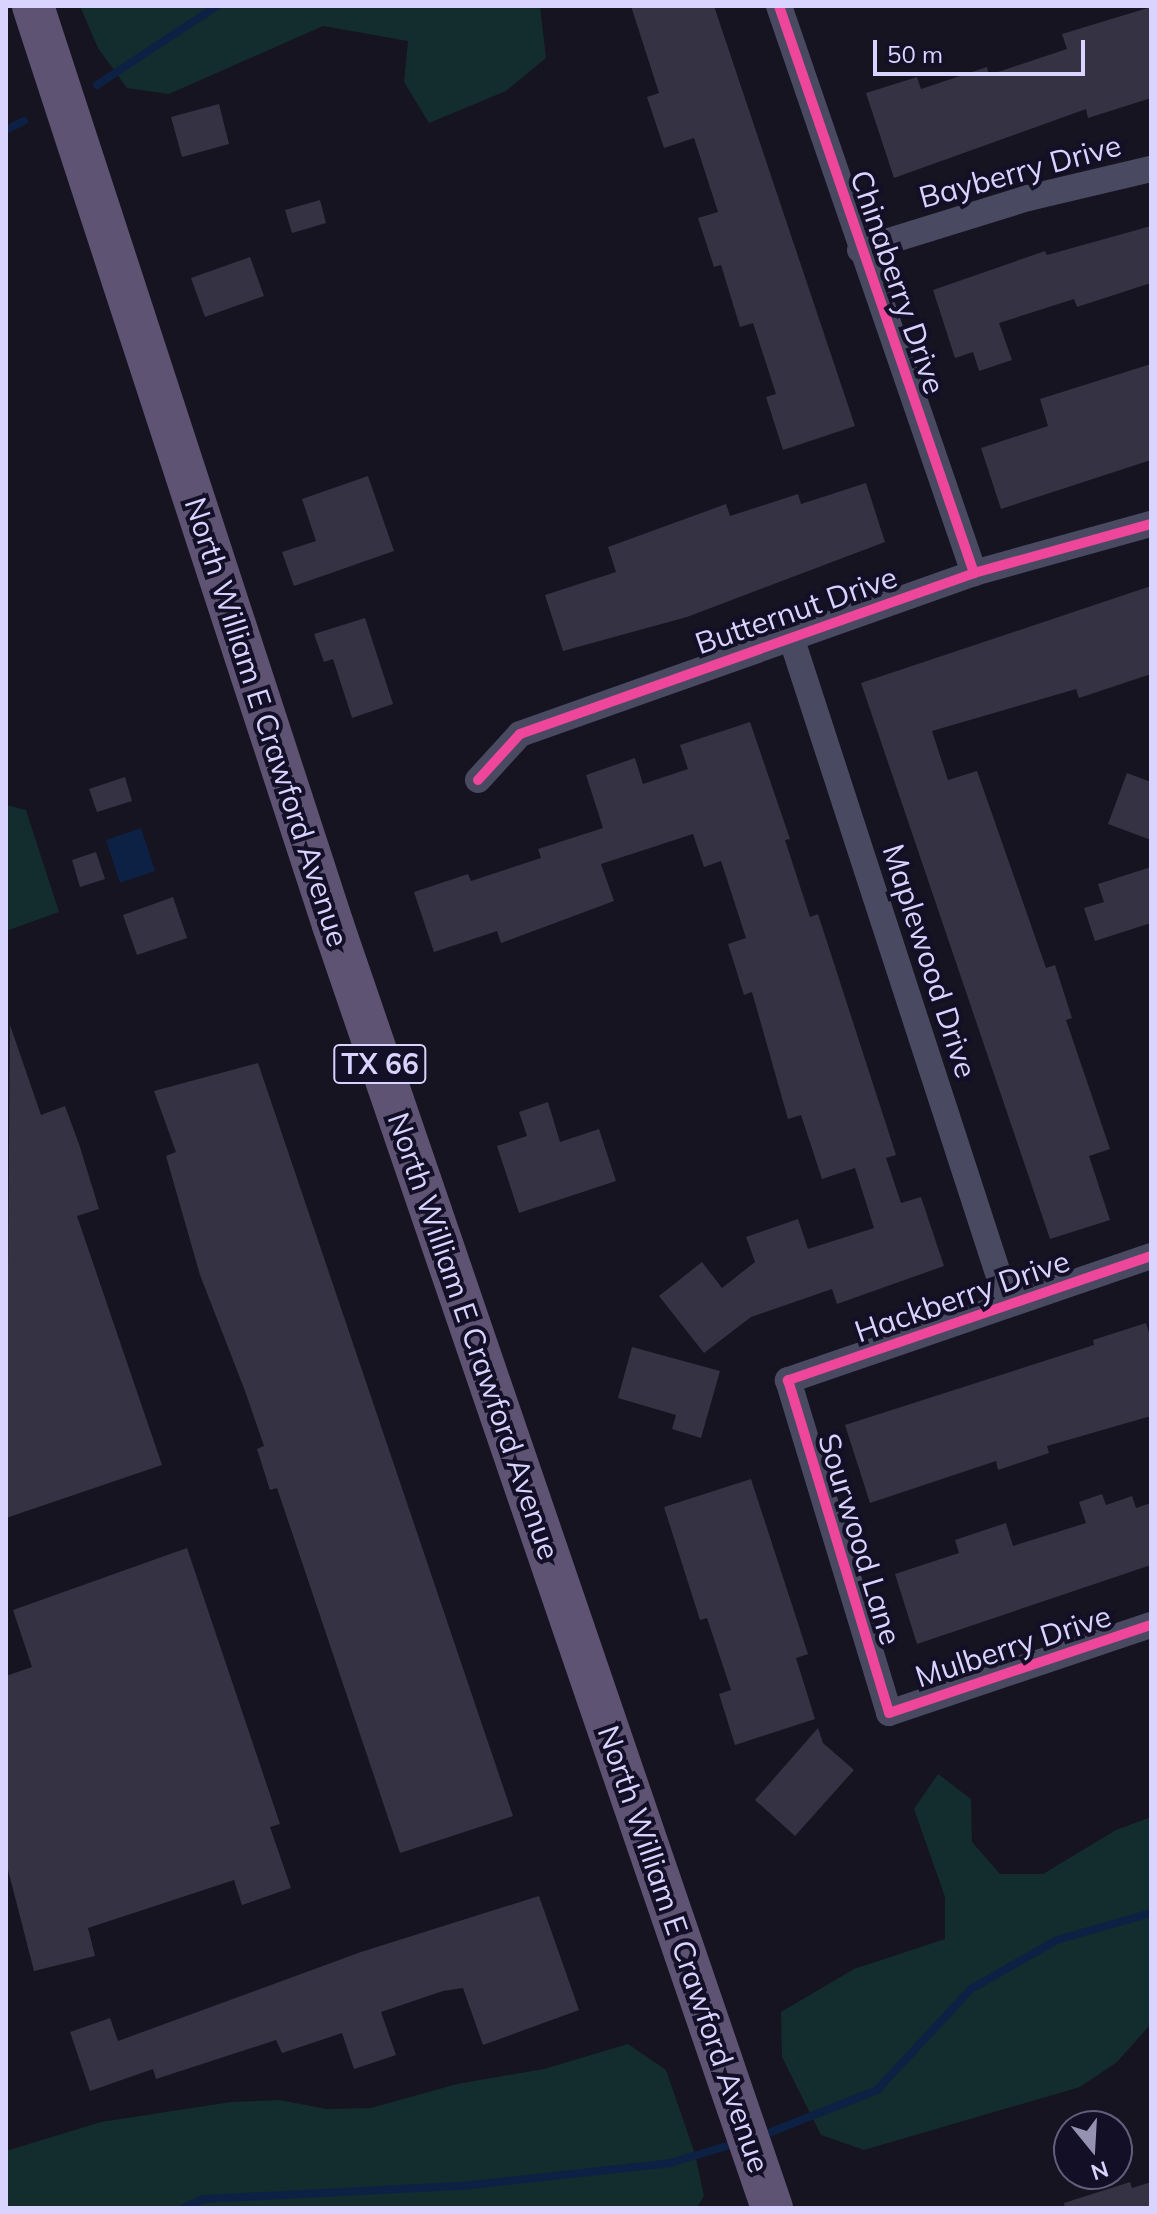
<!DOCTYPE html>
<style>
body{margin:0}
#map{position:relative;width:1157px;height:2214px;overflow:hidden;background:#161421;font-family:Mulish,sans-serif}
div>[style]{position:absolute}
.green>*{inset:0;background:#132c2d}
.water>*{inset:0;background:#0d2144}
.stream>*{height:8px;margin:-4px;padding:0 4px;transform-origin:4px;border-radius:4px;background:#0d2144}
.building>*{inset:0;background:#343243}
.street>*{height:26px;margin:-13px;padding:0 13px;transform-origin:13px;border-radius:13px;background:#4a4962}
.primary>*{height:42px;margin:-21px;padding:0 21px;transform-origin:21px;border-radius:21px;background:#5e5373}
.cycleway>*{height:10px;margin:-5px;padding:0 5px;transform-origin:5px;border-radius:5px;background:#ed469a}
span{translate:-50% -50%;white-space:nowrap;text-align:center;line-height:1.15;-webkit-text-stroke:8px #130f26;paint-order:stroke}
.shield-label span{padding:2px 6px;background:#130f26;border:2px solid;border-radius:6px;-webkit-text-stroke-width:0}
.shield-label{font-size:28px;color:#d9d4ff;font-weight:700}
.street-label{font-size:30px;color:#d9d4ff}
.frame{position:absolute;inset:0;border:8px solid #d9d4ff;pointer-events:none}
.north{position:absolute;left:1053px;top:2110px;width:80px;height:80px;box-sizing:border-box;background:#130f26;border:2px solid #625e7d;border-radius:50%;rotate:162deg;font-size:22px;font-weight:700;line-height:32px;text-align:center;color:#d9d4ff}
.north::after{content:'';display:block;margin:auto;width:28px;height:36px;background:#9591b1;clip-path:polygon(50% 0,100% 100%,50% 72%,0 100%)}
.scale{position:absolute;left:873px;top:40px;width:212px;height:36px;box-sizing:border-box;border:4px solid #d9d4ff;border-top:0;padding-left:10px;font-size:24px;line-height:28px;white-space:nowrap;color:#d9d4ff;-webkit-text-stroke:6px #130f26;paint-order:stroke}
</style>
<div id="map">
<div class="green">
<i style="clip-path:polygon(80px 6px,540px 6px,546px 58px,506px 91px,429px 123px,404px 82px,408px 41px,323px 26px,169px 94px,127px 88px,98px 48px)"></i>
<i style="clip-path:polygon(6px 805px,26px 810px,59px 912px,6px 931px)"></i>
<i style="clip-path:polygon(938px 1774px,971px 1799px,972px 1842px,1000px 1874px,1043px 1874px,1116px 1830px,1151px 1817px,1151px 2024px,1117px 2062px,1080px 2087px,864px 2150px,821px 2135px,782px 2057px,781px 2012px,854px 1969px,945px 1939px,945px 1897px,914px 1809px)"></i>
<i style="clip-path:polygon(628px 2044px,666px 2070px,695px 2154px,704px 2196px,697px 2208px,6px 2208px,6px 2151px,101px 2122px,231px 2102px,279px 2100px,327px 2109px,371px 2108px,457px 2084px,544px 2069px)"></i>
</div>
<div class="water">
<i style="clip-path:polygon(141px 828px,155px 871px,120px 883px,106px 840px)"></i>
</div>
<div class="stream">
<i style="left:97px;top:85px;width:144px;rotate:-33.4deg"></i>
<i style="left:6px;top:130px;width:20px;rotate:-27deg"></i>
<i style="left:761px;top:2136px;width:125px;rotate:-21.6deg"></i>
<i style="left:877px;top:2090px;width:138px;rotate:-47.1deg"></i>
<i style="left:971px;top:1989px;width:99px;rotate:-29.7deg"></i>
<i style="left:1057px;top:1940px;width:98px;rotate:-16deg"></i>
<i style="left:184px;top:2208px;width:21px;rotate:-25deg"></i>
<i style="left:203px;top:2199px;width:260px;rotate:-2.9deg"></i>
<i style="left:463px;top:2186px;width:208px;rotate:-6.3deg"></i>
<i style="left:670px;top:2163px;width:70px;rotate:-16.6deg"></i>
</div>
<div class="building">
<i style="clip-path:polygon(631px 6px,714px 6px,855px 426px,783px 450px,766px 397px,776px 394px,753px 323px,740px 327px,721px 265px,714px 267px,698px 218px,718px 212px,694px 138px,664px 148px,647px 97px,659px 93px)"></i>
<i style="clip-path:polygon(1151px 7px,1151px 98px,1088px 118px,1086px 109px,894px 178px,866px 93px,917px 77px,921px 89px,987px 67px,989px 75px,1067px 49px,1062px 34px)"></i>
<i style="clip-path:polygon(219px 104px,229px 144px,182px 157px,171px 117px)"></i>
<i style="clip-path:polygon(320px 200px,326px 223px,292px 233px,285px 210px)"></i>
<i style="clip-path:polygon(1151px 226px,1151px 283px,1077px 307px,1074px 299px,999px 323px,1012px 360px,979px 371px,973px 352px,955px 358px,933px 290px,1045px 251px,1047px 255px)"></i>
<i style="clip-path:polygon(250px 257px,264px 296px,205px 317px,191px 278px)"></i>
<i style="clip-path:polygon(1151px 364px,1151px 460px,1001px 509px,981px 448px,1048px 426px,1040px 399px)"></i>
<i style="clip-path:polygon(368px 476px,394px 551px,294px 586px,282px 552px,316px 541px,302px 499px)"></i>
<i style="clip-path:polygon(866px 483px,885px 542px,687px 617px,563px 651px,545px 595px,616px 572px,608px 547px,726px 504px,730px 516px,798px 494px,801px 504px)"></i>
<i style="clip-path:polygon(1151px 586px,1151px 674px,1079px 698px,1076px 689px,932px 731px,948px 780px,977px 771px,1046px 968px,1055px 965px,1072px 1018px,1066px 1020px,1110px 1149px,1089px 1156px,1110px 1220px,1050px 1239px,861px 683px)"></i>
<i style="clip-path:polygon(365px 618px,393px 704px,352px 718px,333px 659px,324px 662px,314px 634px)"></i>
<i style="clip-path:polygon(750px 722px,790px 839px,785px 840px,810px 917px,818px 914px,896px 1155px,886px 1158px,901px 1203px,921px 1197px,944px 1266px,837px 1304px,832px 1289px,751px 1317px,704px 1353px,659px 1296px,702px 1262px,722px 1288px,755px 1262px,746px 1237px,798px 1219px,808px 1249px,874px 1228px,855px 1168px,822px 1179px,801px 1115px,788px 1119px,752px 992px,744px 995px,728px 944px,746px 938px,721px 861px,704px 867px,693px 834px,601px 864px,614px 901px,501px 943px,497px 931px,434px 952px,414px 892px,468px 874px,471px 881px,541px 858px,538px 849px,603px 828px,586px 775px,635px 758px,643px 784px,688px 769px,680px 745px)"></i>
<i style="clip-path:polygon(1127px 773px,1151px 782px,1151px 840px,1108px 824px)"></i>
<i style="clip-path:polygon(125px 777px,132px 801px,97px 812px,89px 789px)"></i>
<i style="clip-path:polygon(96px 852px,105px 879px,80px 887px,72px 860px)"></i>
<i style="clip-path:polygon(1151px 867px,1151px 923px,1095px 941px,1084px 908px,1104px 902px,1098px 884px)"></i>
<i style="clip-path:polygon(173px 897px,187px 938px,137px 955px,123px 915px)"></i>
<i style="clip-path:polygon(10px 1025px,41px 1115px,65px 1106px,80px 1147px,99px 1209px,77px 1216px,162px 1465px,6px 1518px)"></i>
<i style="clip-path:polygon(258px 1063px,513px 1816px,400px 1853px,277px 1488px,270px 1490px,257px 1449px,264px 1446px,245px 1391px,200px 1275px,166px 1156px,176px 1152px,154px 1091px)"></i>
<i style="clip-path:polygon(548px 1102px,560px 1142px,599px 1129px,616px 1181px,519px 1213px,497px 1146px,527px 1136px,519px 1112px)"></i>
<i style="clip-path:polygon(1146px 1323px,1151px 1340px,1151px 1416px,1047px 1446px,1049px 1453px,998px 1470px,996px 1461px,870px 1503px,845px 1425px,1094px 1345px,1093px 1340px)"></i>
<i style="clip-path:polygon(632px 1347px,720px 1371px,701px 1438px,672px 1429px,676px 1415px,618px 1398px)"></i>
<i style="clip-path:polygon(751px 1479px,808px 1654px,796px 1658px,815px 1719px,735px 1745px,719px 1694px,731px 1690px,707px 1618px,700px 1620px,664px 1507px)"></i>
<i style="clip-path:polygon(1102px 1494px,1106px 1505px,1132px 1496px,1136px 1508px,1151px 1503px,1151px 1565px,917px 1644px,895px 1574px,959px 1553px,955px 1540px,1006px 1523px,1013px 1546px,1086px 1523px,1079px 1502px)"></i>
<i style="clip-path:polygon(187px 1548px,280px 1824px,270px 1827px,291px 1888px,242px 1905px,234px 1880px,88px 1928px,95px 1956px,34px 1971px,6px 1862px,6px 1676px,32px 1667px,13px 1610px)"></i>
<i style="clip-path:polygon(818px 1728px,823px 1743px,854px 1770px,795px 1836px,755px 1800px)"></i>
<i style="clip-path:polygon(539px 1896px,579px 2010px,483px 2045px,463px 1988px,443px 1991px,381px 2012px,396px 2055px,354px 2069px,342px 2033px,282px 2053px,276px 2040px,156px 2079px,153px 2069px,90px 2091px,70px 2032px,110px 2018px,118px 2041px,361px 1952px)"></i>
<i style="clip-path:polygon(1130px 2182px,1132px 2188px,1151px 2182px,1151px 2208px,1065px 2208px,1064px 2203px)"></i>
</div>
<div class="street">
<i style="left:779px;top:6px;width:600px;rotate:71.02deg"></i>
<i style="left:860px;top:250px;width:176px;rotate:-17.2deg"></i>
<i style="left:1028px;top:198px;width:126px;rotate:-13.3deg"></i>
<i style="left:791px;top:637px;width:701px;rotate:71.98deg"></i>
<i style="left:478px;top:780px;width:62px;rotate:-47.6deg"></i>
<i style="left:520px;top:734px;width:482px;rotate:-19.5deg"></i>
<i style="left:974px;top:573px;width:184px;rotate:-15.5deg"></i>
<i style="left:1151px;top:1256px;width:384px;rotate:161.1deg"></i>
<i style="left:788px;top:1380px;width:348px;rotate:73.1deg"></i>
<i style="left:889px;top:1713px;width:276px;rotate:-18.6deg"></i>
</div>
<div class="primary">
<i style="left:33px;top:6px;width:967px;rotate:71.92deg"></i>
<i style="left:333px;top:925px;width:1356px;rotate:71.11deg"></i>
</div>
<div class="cycleway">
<i style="left:779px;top:6px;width:600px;rotate:71.02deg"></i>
<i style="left:478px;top:780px;width:62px;rotate:-47.6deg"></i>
<i style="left:520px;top:734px;width:482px;rotate:-19.5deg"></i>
<i style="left:974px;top:573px;width:184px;rotate:-15.5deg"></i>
<i style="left:1151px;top:1256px;width:384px;rotate:161.1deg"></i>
<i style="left:788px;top:1380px;width:348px;rotate:73.1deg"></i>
<i style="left:889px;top:1713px;width:276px;rotate:-18.6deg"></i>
</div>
<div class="shield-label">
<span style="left:380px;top:1064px">TX 66</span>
</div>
<div class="street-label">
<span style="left:1020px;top:171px;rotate:-15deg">Bayberry Drive</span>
<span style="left:898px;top:282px;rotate:71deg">Chinaberry Drive</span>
<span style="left:796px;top:610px;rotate:-19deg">Butternut Drive</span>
<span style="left:267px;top:722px;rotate:72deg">North William E Crawford Avenue</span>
<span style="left:930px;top:961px;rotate:72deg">Maplewood Drive</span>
<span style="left:962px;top:1296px;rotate:-19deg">Hackberry Drive</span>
<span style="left:474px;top:1336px;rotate:71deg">North William E Crawford Avenue</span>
<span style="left:860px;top:1539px;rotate:73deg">Sourwood Lane</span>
<span style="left:1013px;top:1646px;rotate:-18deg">Mulberry Drive</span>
<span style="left:684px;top:1949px;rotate:71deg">North William E Crawford Avenue</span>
</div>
<div class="frame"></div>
<div class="north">N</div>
<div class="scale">50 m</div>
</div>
